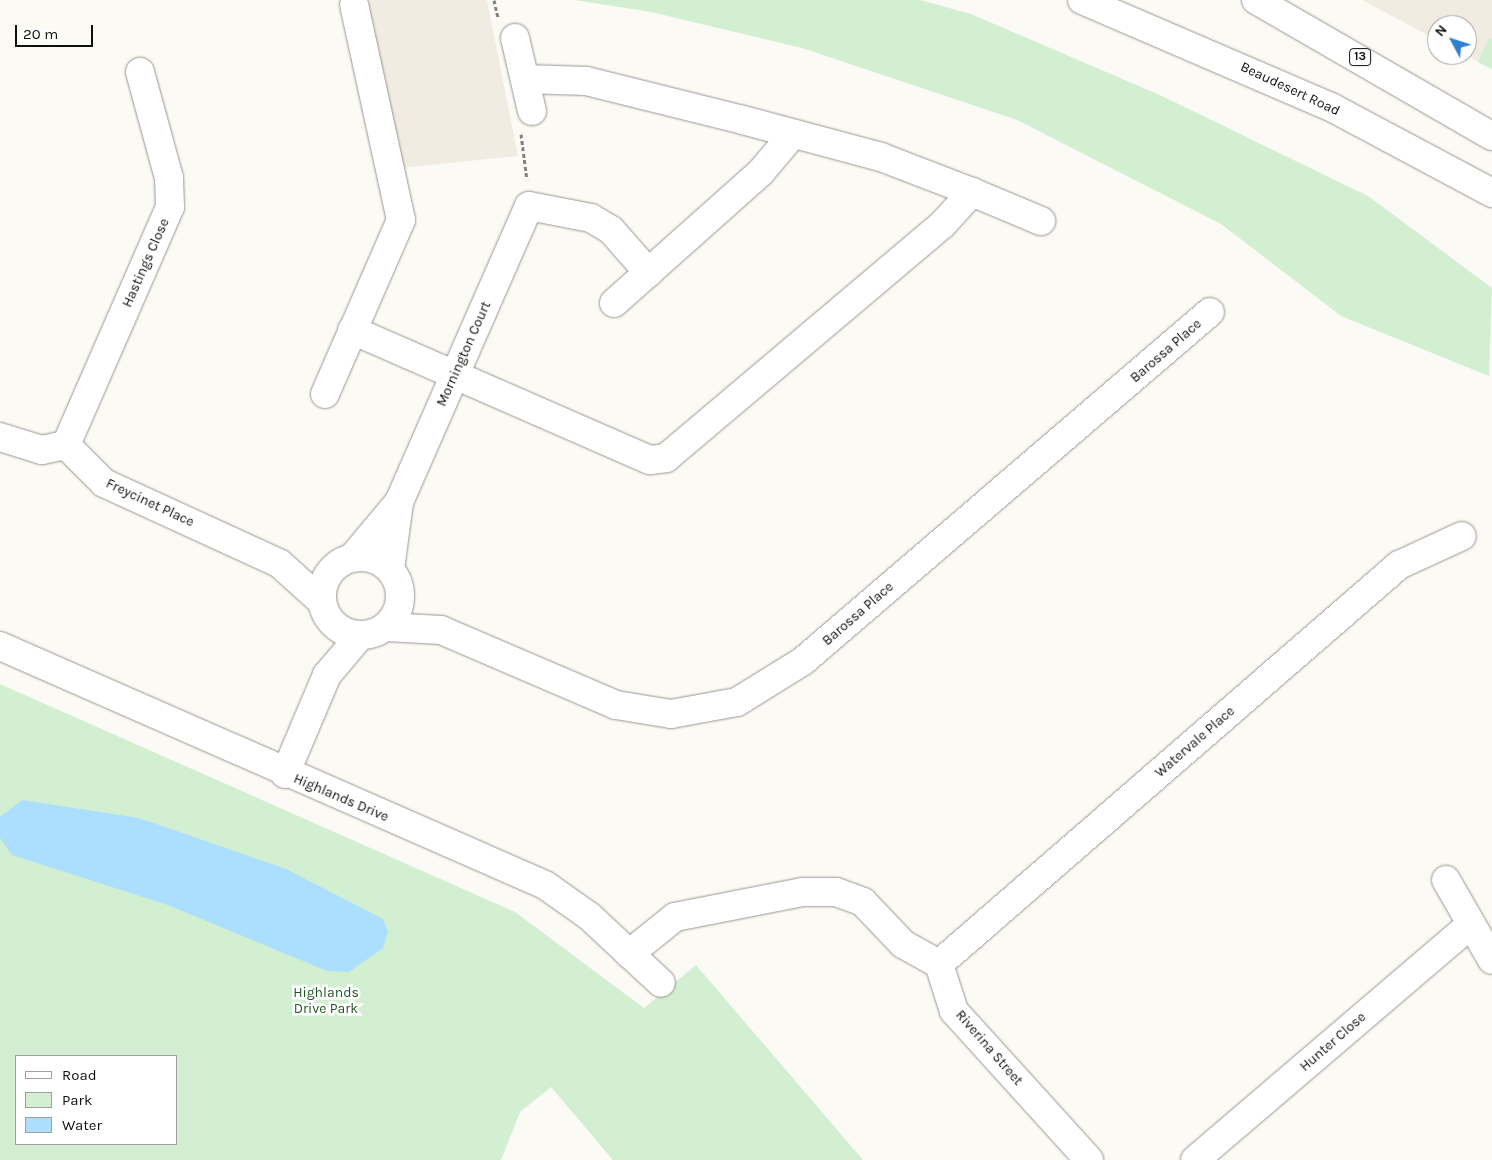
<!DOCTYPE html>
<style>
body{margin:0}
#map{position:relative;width:1492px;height:1160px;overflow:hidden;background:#fcfaf5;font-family:Karla,sans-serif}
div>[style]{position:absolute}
.built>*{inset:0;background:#f1ece1}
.green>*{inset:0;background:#d2efd1}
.water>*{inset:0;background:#acdefd}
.path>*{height:3px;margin-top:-1.5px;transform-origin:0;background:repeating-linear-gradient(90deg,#82817e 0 4px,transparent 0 6.5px)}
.roads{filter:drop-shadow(0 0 1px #989692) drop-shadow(0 0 1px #989692)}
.minor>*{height:28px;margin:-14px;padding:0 14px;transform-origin:14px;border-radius:14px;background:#fff}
.minor>.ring{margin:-14px;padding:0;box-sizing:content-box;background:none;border:28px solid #fff;border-radius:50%}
.highway>*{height:28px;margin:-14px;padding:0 14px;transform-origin:14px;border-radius:14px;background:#fff}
span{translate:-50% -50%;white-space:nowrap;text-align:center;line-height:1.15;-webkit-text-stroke:5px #fff;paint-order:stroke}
.shield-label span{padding:1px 4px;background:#fff;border:1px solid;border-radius:4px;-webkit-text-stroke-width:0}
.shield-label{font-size:12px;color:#0f0f0d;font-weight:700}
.street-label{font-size:14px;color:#0f0f0d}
.park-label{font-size:14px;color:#225623}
.legend{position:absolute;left:15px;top:1055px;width:162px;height:90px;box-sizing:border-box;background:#fff;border:1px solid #9f9f9e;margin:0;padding:6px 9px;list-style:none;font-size:15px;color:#0f0f0d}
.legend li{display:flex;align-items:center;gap:10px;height:25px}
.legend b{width:25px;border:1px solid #9f9f9e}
.north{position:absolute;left:1427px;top:15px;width:50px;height:50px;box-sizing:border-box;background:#fff;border:1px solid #9f9f9e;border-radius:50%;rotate:310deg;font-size:14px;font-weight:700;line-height:20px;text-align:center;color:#0f0f0d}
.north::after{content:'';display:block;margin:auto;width:18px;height:22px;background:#307ece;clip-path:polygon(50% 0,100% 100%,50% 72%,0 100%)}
.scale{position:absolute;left:15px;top:25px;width:78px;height:22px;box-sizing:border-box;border:2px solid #0f0f0d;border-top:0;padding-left:6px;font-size:15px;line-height:18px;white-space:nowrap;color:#0f0f0d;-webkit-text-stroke:4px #fff;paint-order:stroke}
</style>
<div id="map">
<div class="built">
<i style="clip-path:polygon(368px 0,487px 0,518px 156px,400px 168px)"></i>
<i style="clip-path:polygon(1362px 0,1492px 0,1492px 69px,1466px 55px,1467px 25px,1437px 25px,1437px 40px)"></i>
</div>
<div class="green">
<i style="clip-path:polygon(575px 0,920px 0,971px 14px,1162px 96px,1368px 196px,1492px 288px,1489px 376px,1341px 316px,1221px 224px,1017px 120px,802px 48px,651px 12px)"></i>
<i style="clip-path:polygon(1489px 38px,1492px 39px,1492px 69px,1478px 62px)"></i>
<i style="clip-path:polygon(evenodd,0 684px,515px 912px,644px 1008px,696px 965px,863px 1160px,613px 1160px,551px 1087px,520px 1112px,501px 1160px,0 1160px,0 684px,16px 1056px,176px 1056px,176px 1144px,16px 1144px,16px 1056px)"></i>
</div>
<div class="water">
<i style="clip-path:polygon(22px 800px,139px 818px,286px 869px,383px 919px,388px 932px,383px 948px,349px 972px,327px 971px,168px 905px,12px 855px,0 838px,0 817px)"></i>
</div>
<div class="path">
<i style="left:494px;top:0;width:18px;rotate:77deg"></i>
<i style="left:521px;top:134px;width:46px;rotate:82.6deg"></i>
</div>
<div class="roads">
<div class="minor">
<i style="left:515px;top:38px;width:75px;rotate:76.9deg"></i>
<i style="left:972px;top:192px;width:75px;rotate:22.8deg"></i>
<i style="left:614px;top:303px;width:197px;rotate:-41.7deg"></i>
<i style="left:761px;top:172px;width:50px;rotate:-49.9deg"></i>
<i style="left:352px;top:330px;width:325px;rotate:23.6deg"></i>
<i style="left:650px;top:460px;width:16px;rotate:-7deg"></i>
<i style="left:666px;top:458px;width:361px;rotate:-40.2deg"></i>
<i style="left:942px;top:225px;width:45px;rotate:-47.7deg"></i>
<i style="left:972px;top:192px;width:97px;rotate:-159deg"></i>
<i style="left:881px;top:157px;width:143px;rotate:-165deg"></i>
<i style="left:743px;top:120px;width:162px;rotate:-166deg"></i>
<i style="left:586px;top:81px;width:61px;rotate:-178.1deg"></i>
<i style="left:325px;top:394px;width:190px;rotate:-66.4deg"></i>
<i style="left:401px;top:220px;width:220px;rotate:-102.3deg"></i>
<i style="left:0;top:437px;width:44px;rotate:17.2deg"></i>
<i style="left:42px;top:450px;width:25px;rotate:-12deg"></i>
<i style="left:66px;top:445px;width:54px;rotate:45deg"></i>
<i style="left:104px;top:483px;width:192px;rotate:24.6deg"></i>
<i style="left:279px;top:563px;width:57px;rotate:42.1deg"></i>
<i style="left:66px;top:445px;width:260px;rotate:-66.4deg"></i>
<i style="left:170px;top:207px;width:29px;rotate:-92deg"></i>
<i style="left:169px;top:178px;width:110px;rotate:-105.3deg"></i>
<i class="ring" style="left:322px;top:557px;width:50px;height:50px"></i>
<i style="left:353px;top:557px;width:72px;rotate:-50.1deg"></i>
<i style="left:390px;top:569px;width:68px;rotate:-82.3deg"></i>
<i style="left:399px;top:502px;width:323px;rotate:-66.3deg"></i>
<i style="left:529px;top:206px;width:63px;rotate:11deg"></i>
<i style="left:591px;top:218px;width:23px;rotate:31deg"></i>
<i style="left:611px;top:230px;width:57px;rotate:48.5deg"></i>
<i style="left:386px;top:627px;width:55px;rotate:3.1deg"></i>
<i style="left:441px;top:630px;width:190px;rotate:23.2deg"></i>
<i style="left:616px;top:705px;width:56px;rotate:9.3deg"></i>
<i style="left:671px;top:714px;width:67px;rotate:-10.3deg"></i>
<i style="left:737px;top:702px;width:78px;rotate:-31.8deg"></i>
<i style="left:803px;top:661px;width:536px;rotate:-40.61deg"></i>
<i style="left:0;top:646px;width:595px;rotate:23.68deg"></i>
<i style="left:545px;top:885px;width:54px;rotate:35.2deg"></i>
<i style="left:589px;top:916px;width:98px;rotate:42.9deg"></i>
<i style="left:285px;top:774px;width:108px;rotate:-67deg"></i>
<i style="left:327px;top:675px;width:51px;rotate:-49.8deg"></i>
<i style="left:1446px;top:880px;width:92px;rotate:60.1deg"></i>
<i style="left:629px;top:954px;width:59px;rotate:-38.8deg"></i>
<i style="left:675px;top:917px;width:130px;rotate:-11.1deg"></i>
<i style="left:803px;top:892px;width:33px"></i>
<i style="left:836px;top:892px;width:29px;rotate:20deg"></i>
<i style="left:863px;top:902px;width:58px;rotate:46.4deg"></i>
<i style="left:903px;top:944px;width:41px;rotate:29.1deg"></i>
<i style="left:939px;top:964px;width:49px;rotate:72.3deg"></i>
<i style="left:954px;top:1011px;width:201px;rotate:47.8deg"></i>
<i style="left:939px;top:964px;width:609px;rotate:-40.94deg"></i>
<i style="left:1399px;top:565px;width:69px;rotate:-24.7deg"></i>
<i style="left:1195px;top:1160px;width:363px;rotate:-40.5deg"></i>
</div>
<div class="highway">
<i style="left:1082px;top:0;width:271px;rotate:23.3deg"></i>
<i style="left:1331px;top:107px;width:183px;rotate:28.1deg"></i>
<i style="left:1256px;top:0;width:272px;rotate:30deg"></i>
</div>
</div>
<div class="shield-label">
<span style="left:1360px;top:57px">13</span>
</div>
<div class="street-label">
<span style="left:1290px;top:89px;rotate:25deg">Beaudesert Road</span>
<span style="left:146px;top:263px;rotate:-66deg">Hastings Close</span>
<span style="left:1166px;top:351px;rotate:-41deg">Barossa Place</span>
<span style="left:464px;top:354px;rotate:-66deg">Mornington Court</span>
<span style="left:150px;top:503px;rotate:25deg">Freycinet Place</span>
<span style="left:858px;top:614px;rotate:-41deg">Barossa Place</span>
<span style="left:1195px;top:742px;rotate:-41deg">Watervale Place</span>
<span style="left:341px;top:798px;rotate:23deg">Highlands Drive</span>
<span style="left:1333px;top:1042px;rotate:-41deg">Hunter Close</span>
<span style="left:989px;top:1048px;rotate:49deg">Riverina Street</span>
</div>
<div class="park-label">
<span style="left:326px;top:1001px">Highlands<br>Drive Park</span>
</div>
<ul class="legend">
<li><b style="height:6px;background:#fff"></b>Road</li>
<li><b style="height:14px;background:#d2efd1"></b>Park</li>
<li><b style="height:14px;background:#acdefd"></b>Water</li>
</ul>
<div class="north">N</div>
<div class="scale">20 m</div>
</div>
